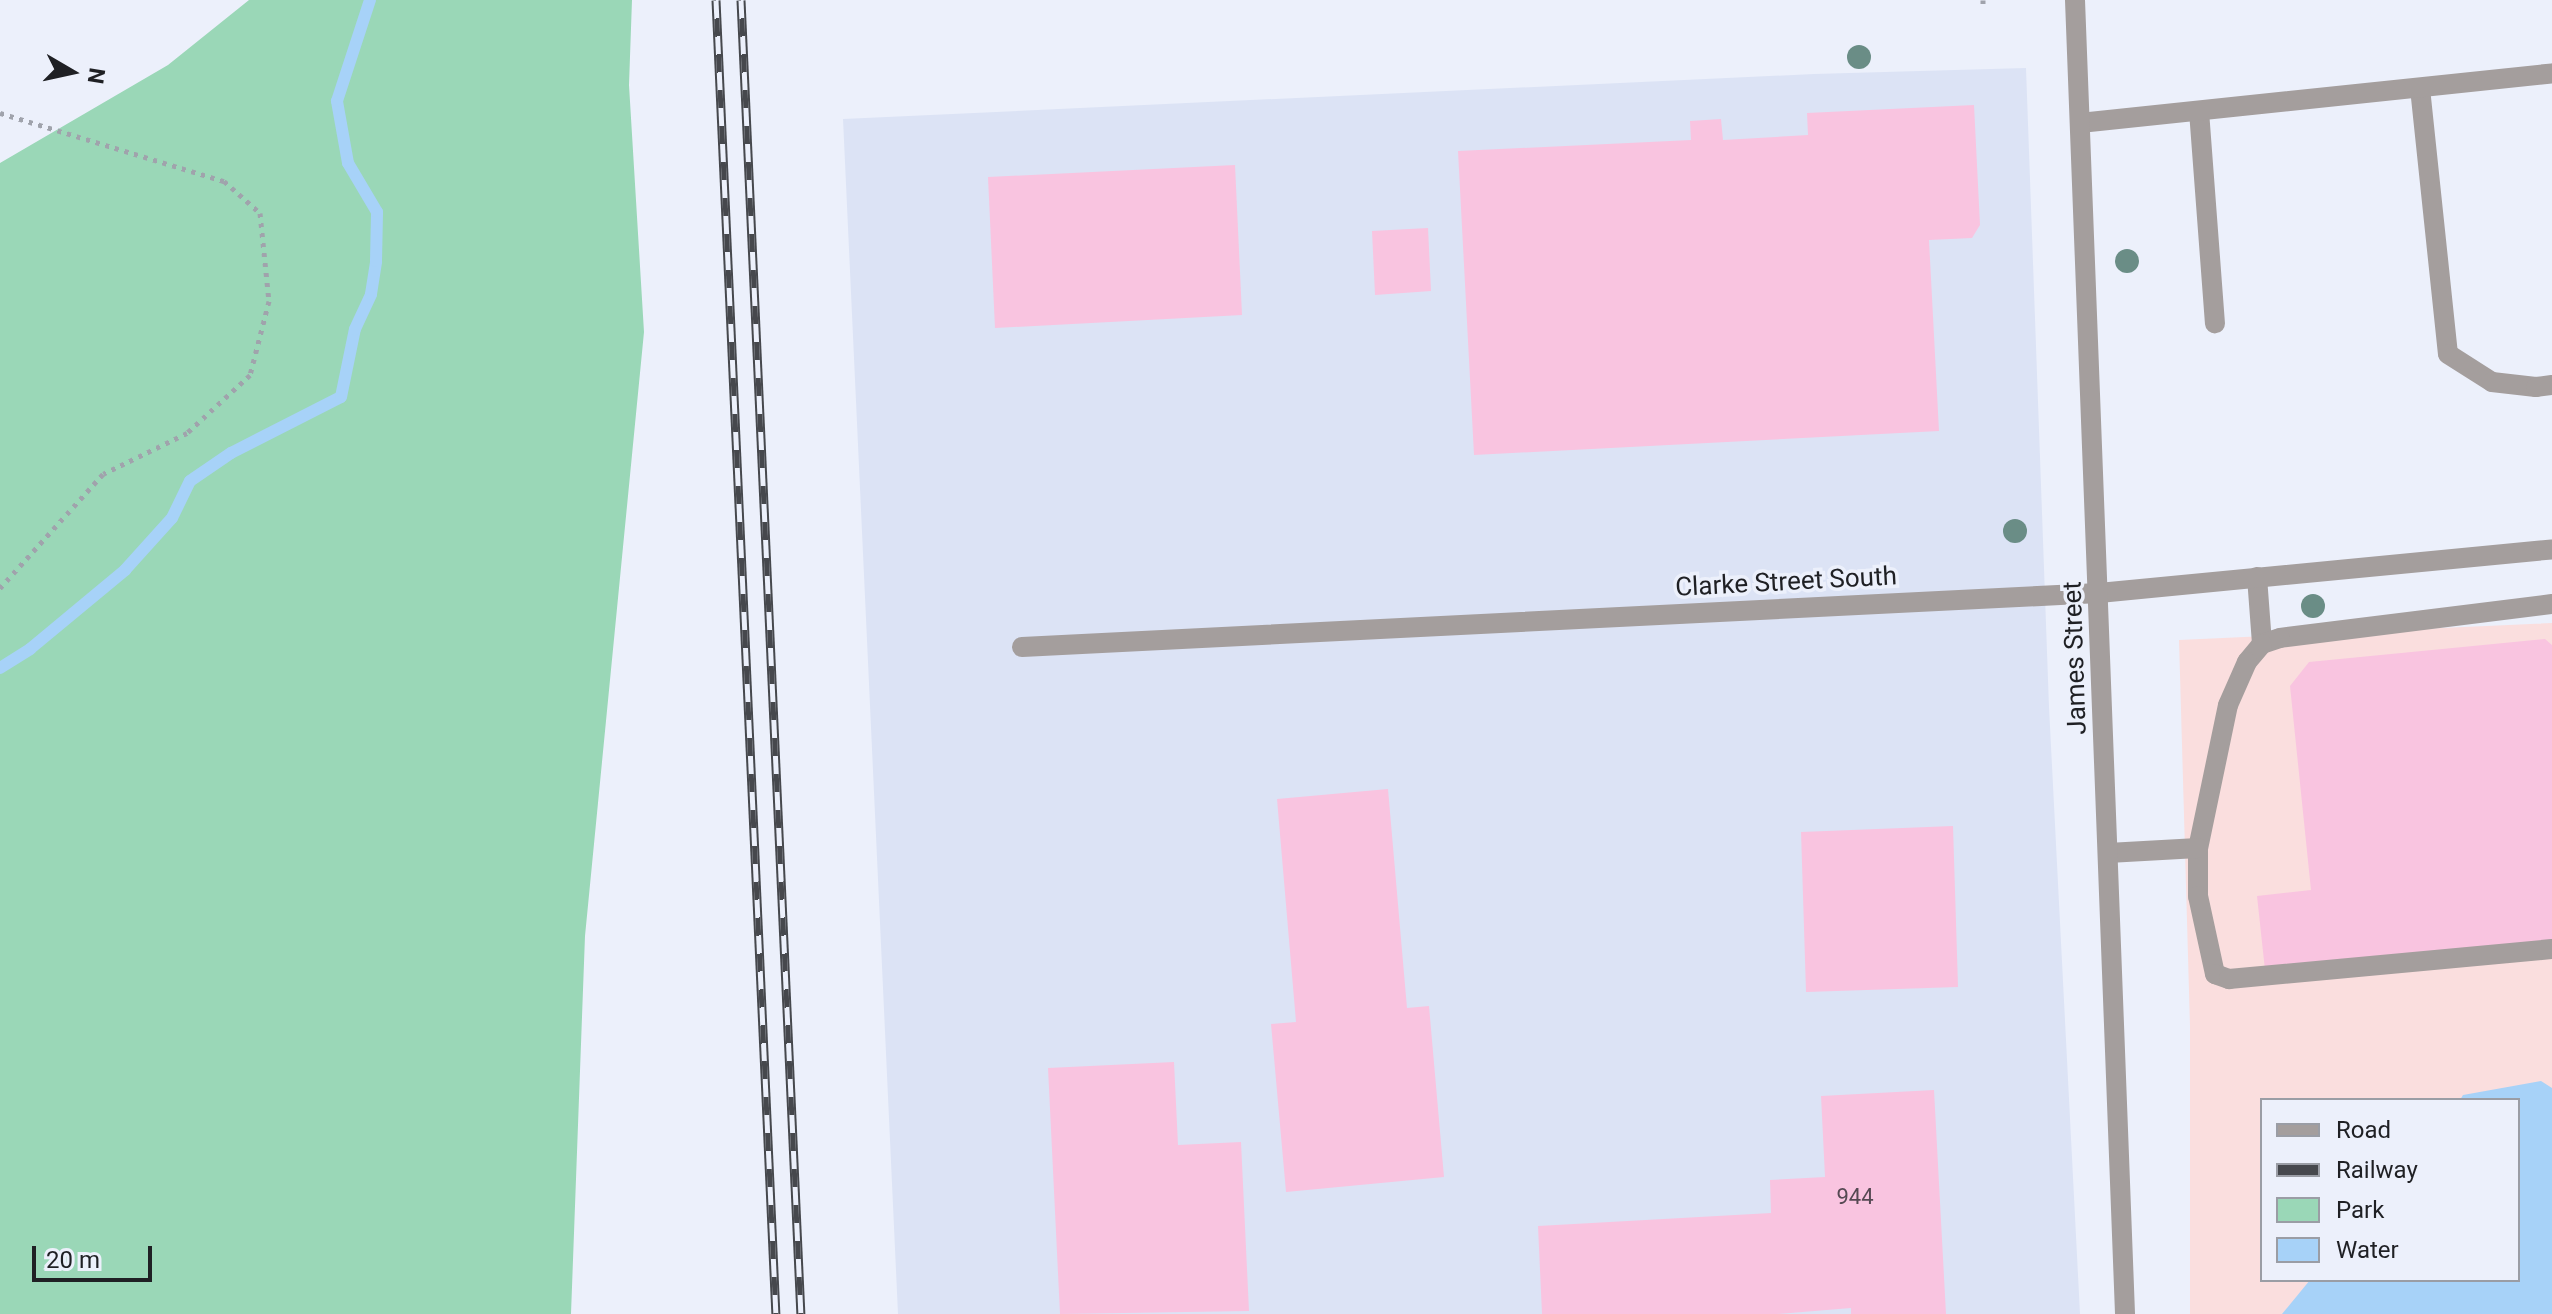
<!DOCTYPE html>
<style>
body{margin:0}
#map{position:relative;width:2552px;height:1314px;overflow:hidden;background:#ecf0fb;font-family:Roboto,sans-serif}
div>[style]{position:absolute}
.commercial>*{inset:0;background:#fadede}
.built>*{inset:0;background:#dce3f5}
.green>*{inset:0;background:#9ad7b7}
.water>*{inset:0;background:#a7d2f8}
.stream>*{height:12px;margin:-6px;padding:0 6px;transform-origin:6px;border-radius:6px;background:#a7d2f8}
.building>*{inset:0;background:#f9c4e0}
.path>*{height:5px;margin-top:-2.5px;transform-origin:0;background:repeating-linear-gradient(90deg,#a0a3ac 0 4px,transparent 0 10px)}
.service>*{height:20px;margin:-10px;padding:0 10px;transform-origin:10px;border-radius:10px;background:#a49e9d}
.minor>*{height:20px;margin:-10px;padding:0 10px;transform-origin:10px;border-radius:10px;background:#a49e9d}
.tertiary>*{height:20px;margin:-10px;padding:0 10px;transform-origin:10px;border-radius:10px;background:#a49e9d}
.rail>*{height:9px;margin-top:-4.5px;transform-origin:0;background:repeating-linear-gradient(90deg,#ecf0fb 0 18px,#46484d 0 36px);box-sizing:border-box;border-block:2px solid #46484d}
.trees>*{width:24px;height:24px;margin:-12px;border-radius:50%;background:#6a8d86}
span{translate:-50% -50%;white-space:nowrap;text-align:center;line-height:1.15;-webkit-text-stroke:7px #ecf0fb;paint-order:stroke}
.number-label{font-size:22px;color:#564953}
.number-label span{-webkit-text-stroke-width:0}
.street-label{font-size:26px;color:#1f2024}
.legend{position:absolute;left:2260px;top:1098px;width:260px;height:184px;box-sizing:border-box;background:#ecf0fb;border:2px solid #9a9da5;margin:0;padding:10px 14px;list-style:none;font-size:24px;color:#1f2024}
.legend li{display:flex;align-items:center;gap:16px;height:40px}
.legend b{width:40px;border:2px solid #9a9da5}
.north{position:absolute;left:32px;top:32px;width:80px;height:80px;-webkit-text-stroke:6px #ecf0fb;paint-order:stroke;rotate:99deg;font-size:22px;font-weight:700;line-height:32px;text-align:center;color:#1f2024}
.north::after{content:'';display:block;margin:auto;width:28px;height:36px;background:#1f2024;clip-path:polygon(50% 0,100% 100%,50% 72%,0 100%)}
.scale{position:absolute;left:32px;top:1246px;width:120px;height:36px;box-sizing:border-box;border:4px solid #1f2024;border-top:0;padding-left:10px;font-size:24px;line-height:28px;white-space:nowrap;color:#1f2024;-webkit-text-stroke:6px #ecf0fb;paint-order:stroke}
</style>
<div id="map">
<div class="commercial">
<i style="clip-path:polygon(evenodd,2552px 623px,2552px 1314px,2190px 1314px,2190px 1026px,2179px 640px,2552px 623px,2262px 1100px,2518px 1100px,2518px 1280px,2262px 1280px,2262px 1100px)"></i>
</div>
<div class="built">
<i style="clip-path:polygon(2026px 68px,2049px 707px,2080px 1314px,898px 1314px,843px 119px,1814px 74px)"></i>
</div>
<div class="green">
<i style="clip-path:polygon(249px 0,632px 0,629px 85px,644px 332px,585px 936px,571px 1314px,0 1314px,0 163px,168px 65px)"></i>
</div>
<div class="water">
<i style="clip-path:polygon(2541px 1081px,2552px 1088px,2552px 1314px,2282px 1314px,2310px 1280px,2518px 1280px,2518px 1100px,2460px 1100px,2463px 1095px)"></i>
</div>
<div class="stream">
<i style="left:0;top:668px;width:36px;rotate:-32deg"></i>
<i style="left:30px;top:649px;width:124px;rotate:-39.7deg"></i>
<i style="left:125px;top:570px;width:70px;rotate:-47.9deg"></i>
<i style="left:172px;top:518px;width:41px;rotate:-64.1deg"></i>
<i style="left:190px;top:481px;width:50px;rotate:-34.3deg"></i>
<i style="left:231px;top:453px;width:123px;rotate:-27deg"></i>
<i style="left:341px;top:397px;width:69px;rotate:-78.4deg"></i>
<i style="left:355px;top:329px;width:38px;rotate:-65deg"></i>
<i style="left:371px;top:294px;width:33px;rotate:-81deg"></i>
<i style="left:376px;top:261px;width:49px;rotate:-88.8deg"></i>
<i style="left:377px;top:212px;width:57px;rotate:-120.6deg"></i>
<i style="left:348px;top:163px;width:63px;rotate:-100.1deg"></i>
<i style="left:337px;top:101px;width:106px;rotate:-71.9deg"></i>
</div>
<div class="building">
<i style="clip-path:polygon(1974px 105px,1980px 225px,1972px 238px,1929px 240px,1939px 431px,1474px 455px,1458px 151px,1691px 140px,1690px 121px,1721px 119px,1723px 140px,1808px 135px,1807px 113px)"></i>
<i style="clip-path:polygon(1235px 165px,1242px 315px,995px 328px,988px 177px)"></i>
<i style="clip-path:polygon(1428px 228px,1431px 291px,1375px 295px,1372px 231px)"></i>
<i style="clip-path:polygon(2545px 639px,2552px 645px,2552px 940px,2265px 970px,2257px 896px,2311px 890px,2290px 686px,2309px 662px)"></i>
<i style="clip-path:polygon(1388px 789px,1407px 1008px,1429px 1006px,1444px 1177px,1286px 1192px,1271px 1024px,1296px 1022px,1277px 799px)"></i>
<i style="clip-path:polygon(1953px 826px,1958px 987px,1806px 992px,1801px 832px)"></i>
<i style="clip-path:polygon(1174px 1062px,1178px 1145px,1241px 1142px,1249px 1311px,1060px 1314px,1048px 1068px)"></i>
<i style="clip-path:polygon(1934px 1090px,1946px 1314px,1851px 1314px,1851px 1308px,1777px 1314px,1542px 1314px,1538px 1226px,1771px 1213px,1770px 1180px,1825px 1177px,1821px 1096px)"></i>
</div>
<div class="path">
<i style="left:1983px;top:0;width:5px;rotate:90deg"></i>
<i style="left:0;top:113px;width:234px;rotate:16.9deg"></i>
<i style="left:224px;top:181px;width:48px;rotate:41.6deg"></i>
<i style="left:260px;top:213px;width:88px;rotate:84.2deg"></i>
<i style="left:269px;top:301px;width:76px;rotate:104.4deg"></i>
<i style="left:250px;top:375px;width:86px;rotate:137.4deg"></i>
<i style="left:187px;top:433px;width:93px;rotate:154deg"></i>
<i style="left:103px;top:474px;width:154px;rotate:132.1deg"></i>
</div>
<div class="service">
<i style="left:2420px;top:88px;width:267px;rotate:84deg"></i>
<i style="left:2448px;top:354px;width:52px;rotate:32.5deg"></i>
<i style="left:2492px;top:382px;width:44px;rotate:6.5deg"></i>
<i style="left:2536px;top:387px;width:16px;rotate:-7deg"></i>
<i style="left:2199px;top:111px;width:213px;rotate:85.7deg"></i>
<i style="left:2080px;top:123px;width:475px;rotate:-6deg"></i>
<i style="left:2257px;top:577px;width:67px;rotate:85.7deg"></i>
<i style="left:2552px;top:604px;width:274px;rotate:172.9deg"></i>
<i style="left:2280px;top:638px;width:19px;rotate:162deg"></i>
<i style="left:2262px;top:644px;width:23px;rotate:130deg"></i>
<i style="left:2247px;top:662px;width:47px;rotate:113.8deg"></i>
<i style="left:2228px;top:705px;width:146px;rotate:101.8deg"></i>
<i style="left:2198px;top:848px;width:48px;rotate:90deg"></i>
<i style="left:2198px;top:896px;width:80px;rotate:77.7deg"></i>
<i style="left:2215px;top:974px;width:15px;rotate:20deg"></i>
<i style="left:2229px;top:979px;width:324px;rotate:-5.3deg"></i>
<i style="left:2108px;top:853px;width:90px;rotate:-3.2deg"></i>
</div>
<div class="minor">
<i style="left:1022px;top:647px;width:1078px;rotate:-2.87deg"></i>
<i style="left:2099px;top:593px;width:455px;rotate:-5.5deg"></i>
</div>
<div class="tertiary">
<i style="left:2075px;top:0;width:1315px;rotate:87.82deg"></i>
</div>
<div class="rail">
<i style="left:716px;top:0;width:1315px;rotate:87.39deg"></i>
<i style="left:741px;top:0;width:1315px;rotate:87.39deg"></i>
</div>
<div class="trees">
<i style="left:1859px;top:57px"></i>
<i style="left:2127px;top:261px"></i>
<i style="left:2015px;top:531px"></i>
<i style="left:2313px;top:606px"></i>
</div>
<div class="number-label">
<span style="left:1855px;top:1197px">944</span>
</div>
<div class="street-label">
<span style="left:1786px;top:582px;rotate:-3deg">Clarke Street South</span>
<span style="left:2075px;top:658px;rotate:-92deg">James Street</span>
</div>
<ul class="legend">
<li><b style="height:10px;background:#a49e9d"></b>Road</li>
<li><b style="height:10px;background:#46484d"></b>Railway</li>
<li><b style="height:22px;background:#9ad7b7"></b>Park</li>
<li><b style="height:22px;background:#a7d2f8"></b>Water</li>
</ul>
<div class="north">N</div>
<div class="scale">20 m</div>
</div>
